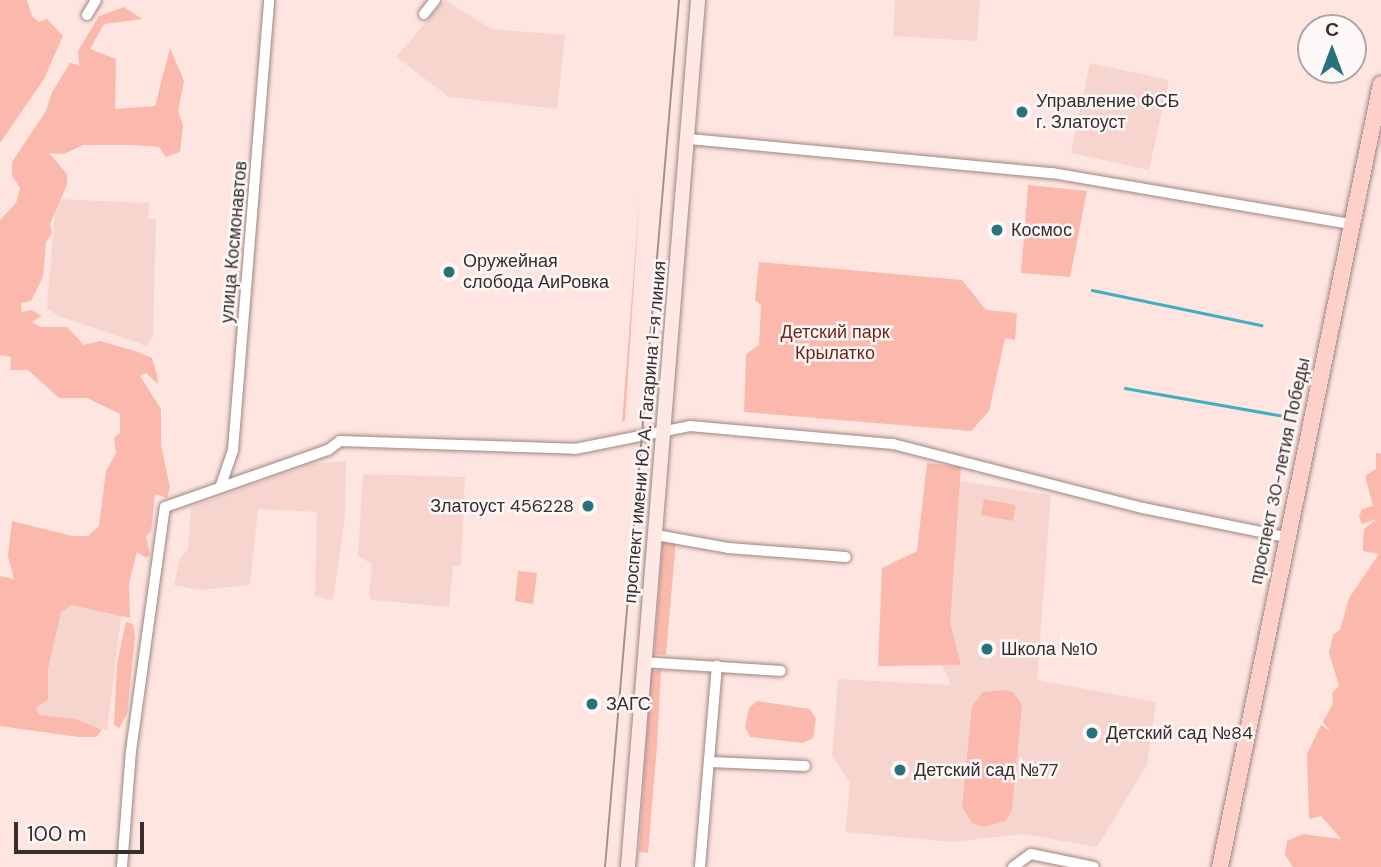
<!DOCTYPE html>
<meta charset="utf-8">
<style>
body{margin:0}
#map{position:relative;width:1381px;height:867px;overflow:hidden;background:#ffe5e0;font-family:"DM Sans",sans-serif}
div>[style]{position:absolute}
.built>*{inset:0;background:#f6d5cf}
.green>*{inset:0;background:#fbb9ad}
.stream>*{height:2.5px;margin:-1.25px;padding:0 1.25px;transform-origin:1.25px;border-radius:1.25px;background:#40b0bf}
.roads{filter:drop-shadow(0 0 2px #9d8682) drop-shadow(0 0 2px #9d8682)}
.street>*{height:10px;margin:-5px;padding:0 5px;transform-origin:5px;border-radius:5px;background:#fff}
.secondary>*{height:14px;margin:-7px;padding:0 7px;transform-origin:7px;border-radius:7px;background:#fee8e4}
.primary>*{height:16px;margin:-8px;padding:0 8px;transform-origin:8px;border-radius:8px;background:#fdd1c9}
.tram>*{height:2px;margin:-1px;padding:0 1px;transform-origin:1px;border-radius:1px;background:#a4928e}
.dots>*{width:19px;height:19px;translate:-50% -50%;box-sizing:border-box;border:4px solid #fdf8f7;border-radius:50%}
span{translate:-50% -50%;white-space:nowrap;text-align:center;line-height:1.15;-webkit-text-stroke:5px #fdf8f7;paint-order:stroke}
.poi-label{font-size:18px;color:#372e2c}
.left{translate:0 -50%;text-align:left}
.right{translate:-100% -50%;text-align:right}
.street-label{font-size:18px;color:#372e2c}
.park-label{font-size:18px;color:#771e12}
.north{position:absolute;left:1297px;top:14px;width:70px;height:70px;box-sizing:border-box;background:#fdf8f7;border:2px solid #aea7a6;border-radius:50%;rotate:0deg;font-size:19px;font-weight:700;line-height:28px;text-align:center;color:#372e2c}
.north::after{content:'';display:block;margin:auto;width:24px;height:32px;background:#29717b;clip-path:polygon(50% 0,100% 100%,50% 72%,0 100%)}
.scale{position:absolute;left:14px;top:822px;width:130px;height:32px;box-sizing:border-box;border:4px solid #372e2c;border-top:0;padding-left:9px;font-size:21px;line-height:24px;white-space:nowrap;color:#372e2c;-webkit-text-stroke:5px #fdf8f7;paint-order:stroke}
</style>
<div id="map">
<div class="built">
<i style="clip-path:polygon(445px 0,491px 29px,565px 35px,557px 109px,449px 97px,396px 57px)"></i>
<i style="clip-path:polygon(895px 0,980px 0,977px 41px,893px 36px)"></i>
<i style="clip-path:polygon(1090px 63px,1169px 80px,1149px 170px,1071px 153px)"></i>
<i style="clip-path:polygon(56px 199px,149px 203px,148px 219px,156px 219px,153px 337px,147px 346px,58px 316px,47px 308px)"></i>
<i style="clip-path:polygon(346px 461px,345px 517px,333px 600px,315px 596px,317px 512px,258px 509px,250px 585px,200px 590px,174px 585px,180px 558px,188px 549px,191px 507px,312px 464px)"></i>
<i style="clip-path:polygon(363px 474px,465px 477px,461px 565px,453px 567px,449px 607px,372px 600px,369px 596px,372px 564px,358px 556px)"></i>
<i style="clip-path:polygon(946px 479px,1051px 495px,1037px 680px,1156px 702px,1147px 765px,1097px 847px,1022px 834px,952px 842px,845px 832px,850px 783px,832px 756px,838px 679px,951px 685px,929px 635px)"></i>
<i style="clip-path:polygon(0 597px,123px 603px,107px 730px,0 718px)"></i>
</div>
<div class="green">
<i style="clip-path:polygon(0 0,27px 0,32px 16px,39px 22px,47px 19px,63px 36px,44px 79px,0 143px)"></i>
<i style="clip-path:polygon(124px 7px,142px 19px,104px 24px,90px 49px,116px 59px,115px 109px,155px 106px,170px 48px,184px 81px,178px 111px,183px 125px,180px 152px,166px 157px,159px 147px,133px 145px,83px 145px,64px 154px,49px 153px,67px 174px,67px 185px,50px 224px,52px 233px,46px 243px,43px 277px,31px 301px,21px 303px,22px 312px,31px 310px,42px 316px,32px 322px,40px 327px,67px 327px,84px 345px,100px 341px,135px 351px,152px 358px,157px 375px,158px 384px,146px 373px,140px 376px,161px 409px,161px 445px,170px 487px,167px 498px,155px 494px,151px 532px,146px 536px,150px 555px,146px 558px,137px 552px,129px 583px,130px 618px,72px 605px,61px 612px,48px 669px,48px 700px,35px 708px,40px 715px,76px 719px,102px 730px,96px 737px,79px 737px,0 726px,0 576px,14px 579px,8px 556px,12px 521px,72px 536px,88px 536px,99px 526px,106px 471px,116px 453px,114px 438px,120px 433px,120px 414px,87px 398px,59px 398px,28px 370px,10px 370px,11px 357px,0 355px,0 220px,16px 203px,20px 188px,12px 176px,12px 162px,46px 111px,52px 92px,70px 63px,79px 65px,78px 51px,99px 16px)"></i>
<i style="clip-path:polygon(1028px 185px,1087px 191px,1070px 277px,1021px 273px)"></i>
<i style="clip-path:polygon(640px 192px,625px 421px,622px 422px)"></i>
<i style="clip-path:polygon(759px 262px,962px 280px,986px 310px,1017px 313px,1015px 340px,1005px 338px,989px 411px,971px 431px,744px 412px,746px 354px,759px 345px,761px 305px,755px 300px)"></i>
<i style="clip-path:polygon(1376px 453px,1381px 454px,1381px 867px,1293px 867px,1285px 855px,1287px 841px,1303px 834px,1341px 839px,1321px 816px,1309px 819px,1307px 754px,1321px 725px,1331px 732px,1323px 722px,1333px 703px,1332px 693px,1339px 686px,1329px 653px,1333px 635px,1340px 630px,1349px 598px,1379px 554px,1363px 551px,1363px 543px,1364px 529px,1377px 519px,1362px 524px,1359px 517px,1362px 509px,1373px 506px,1365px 476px,1376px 469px)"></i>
<i style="clip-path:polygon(927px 463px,961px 467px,950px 623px,961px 665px,878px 666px,882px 568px,917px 551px)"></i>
<i style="clip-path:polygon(984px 499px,1016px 505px,1013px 521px,981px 515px)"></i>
<i style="clip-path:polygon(663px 538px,676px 540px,666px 655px,654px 654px)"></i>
<i style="clip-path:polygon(518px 571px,537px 573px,533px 604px,515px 601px)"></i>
<i style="clip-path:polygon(126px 622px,133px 624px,135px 637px,127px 714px,119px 728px,114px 725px,117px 663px)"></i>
<i style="clip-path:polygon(661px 670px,657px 746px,648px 853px,639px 852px,651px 671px)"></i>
<i style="clip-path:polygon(1005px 690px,1014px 693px,1022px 705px,1012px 810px,1006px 821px,983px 827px,972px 823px,962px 807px,972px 706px,983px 692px)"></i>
<i style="clip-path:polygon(757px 701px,810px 709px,816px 719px,813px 738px,803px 743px,750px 737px,745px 727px,749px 708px)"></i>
</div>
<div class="stream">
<i style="left:1092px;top:290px;width:173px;rotate:11.7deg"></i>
<i style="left:1125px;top:388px;width:160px;rotate:10deg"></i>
</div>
<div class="roads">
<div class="street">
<i style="left:424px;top:14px;width:18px;rotate:-52deg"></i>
<i style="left:87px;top:15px;width:17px;rotate:-59deg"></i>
<i style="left:689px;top:139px;width:365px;rotate:5.4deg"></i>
<i style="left:1052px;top:173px;width:302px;rotate:9.7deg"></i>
<i style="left:221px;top:485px;width:37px;rotate:-71deg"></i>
<i style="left:233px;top:450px;width:451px;rotate:-85.4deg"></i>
<i style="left:656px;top:535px;width:73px;rotate:10.2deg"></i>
<i style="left:728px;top:548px;width:118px;rotate:4.4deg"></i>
<i style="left:643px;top:662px;width:138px;rotate:3.7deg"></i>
<i style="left:709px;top:762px;width:96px;rotate:2.4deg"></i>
<i style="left:122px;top:867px;width:116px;rotate:-85.6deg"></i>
<i style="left:131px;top:751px;width:246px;rotate:-82.1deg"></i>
<i style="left:165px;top:507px;width:173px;rotate:-19.3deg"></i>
<i style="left:328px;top:450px;width:15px;rotate:-37deg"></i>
<i style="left:340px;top:441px;width:235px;rotate:1.9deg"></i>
<i style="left:575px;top:449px;width:117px;rotate:-11.3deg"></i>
<i style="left:690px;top:426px;width:204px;rotate:5.1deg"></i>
<i style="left:893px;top:444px;width:258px;rotate:14.4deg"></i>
<i style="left:1143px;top:508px;width:146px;rotate:11.5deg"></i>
<i style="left:700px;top:867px;width:202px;rotate:-85.2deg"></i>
<i style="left:1013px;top:867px;width:22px;rotate:-36deg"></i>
<i style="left:1031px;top:854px;width:64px;rotate:11.7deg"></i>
</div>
<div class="secondary">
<i style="left:628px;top:867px;width:870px;rotate:-85.38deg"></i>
</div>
<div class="primary">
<i style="left:1220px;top:867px;width:799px;rotate:-78.38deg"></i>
</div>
</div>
<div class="tram">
<i style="left:605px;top:867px;width:870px;rotate:-85.12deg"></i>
</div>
<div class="dots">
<i style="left:1022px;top:112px;background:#29717b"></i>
<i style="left:997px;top:230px;background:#29717b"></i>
<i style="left:449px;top:272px;background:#29717b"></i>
<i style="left:588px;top:506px;background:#29717b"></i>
<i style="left:987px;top:649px;background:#29717b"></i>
<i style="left:592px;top:704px;background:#29717b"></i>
<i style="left:1092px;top:733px;background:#29717b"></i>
<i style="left:900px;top:770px;background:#29717b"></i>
</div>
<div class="poi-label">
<span class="left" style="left:1036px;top:112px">Управление ФСБ<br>г. Златоуст</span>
<span class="left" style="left:1011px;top:230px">Космос</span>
<span class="left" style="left:463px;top:272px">Оружейная<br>слобода АиРовка</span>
<span class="right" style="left:574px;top:506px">Златоуст 456228</span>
<span class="left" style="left:1001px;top:649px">Школа №10</span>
<span class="left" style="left:606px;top:704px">ЗАГС</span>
<span class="left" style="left:1106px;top:733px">Детский сад №84</span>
<span class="left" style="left:914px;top:770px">Детский сад №77</span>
</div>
<div class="street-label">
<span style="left:234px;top:242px;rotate:-85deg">улица Космонавтов</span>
<span style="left:645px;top:432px;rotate:-85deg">проспект имени Ю. А. Гагарина 1-я линия</span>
<span style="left:1280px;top:471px;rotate:-78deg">проспект 30-летия Победы</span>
</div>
<div class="park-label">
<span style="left:835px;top:343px">Детский парк<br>Крылатко</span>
</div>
<div class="north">С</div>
<div class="scale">100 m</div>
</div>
